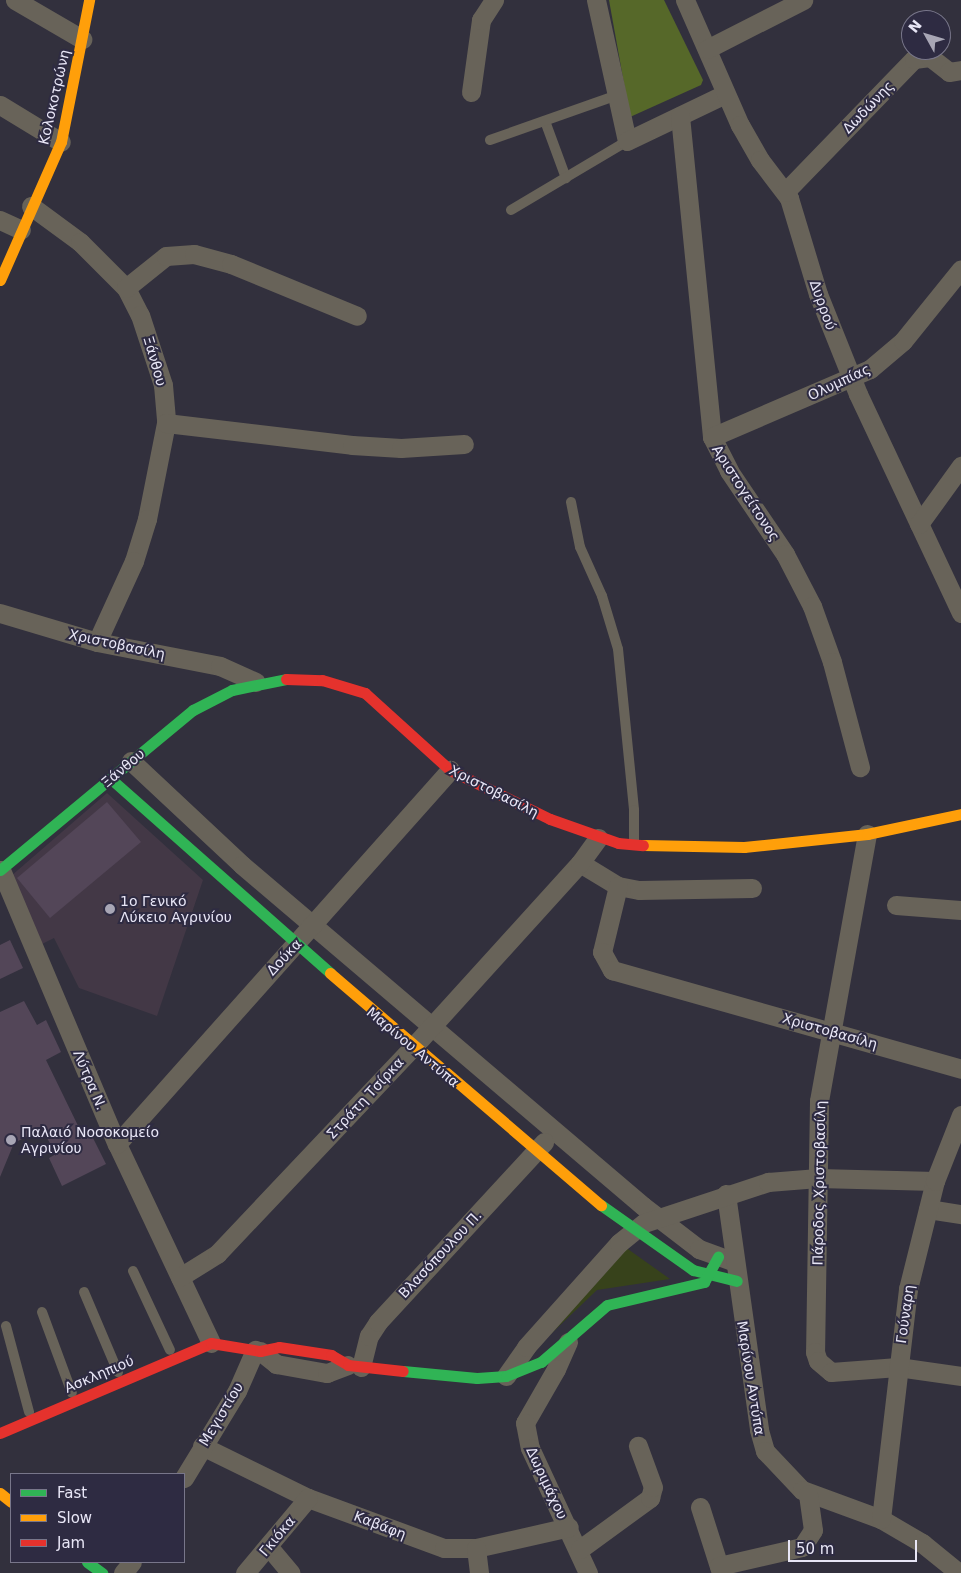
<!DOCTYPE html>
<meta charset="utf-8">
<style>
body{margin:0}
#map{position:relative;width:961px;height:1573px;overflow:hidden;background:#32303d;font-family:"DejaVu Sans",sans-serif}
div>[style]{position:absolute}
.education>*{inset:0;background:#433846}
.green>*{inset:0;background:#37421b}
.forest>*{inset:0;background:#566829}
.building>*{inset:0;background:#534658}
.lane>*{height:10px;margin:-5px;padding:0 5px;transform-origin:5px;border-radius:5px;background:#686359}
.street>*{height:19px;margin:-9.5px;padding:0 9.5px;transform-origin:9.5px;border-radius:9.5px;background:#686359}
.fast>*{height:11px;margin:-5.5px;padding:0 5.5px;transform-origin:5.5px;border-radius:5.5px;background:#30b455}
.slow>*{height:11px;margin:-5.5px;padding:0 5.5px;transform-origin:5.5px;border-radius:5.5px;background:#ff9f0a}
.jam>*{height:11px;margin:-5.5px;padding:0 5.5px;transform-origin:5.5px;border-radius:5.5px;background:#e5322d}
.dots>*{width:14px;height:14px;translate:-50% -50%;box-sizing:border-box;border:2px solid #2e2b42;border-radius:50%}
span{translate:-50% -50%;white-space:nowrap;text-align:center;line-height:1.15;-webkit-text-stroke:4px #2e2b42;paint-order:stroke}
.street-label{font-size:14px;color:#e8e6f6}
.poi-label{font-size:14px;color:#e8e6f6}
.left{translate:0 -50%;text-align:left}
.legend{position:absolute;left:10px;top:1473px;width:175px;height:90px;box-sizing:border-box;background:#2e2b42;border:1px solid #78768a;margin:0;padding:6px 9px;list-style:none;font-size:15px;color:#e8e6f6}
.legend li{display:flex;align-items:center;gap:10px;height:25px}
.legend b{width:25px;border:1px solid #78768a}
.north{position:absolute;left:901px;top:10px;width:50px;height:50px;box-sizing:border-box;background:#2e2b42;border:1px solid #78768a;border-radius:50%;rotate:309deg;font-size:14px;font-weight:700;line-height:20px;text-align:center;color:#e8e6f6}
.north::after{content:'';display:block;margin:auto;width:18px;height:22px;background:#a8a6b5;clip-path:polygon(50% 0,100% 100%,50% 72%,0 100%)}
.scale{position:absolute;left:788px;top:1540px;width:129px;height:22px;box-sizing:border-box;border:2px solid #e8e6f6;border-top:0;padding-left:6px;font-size:15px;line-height:18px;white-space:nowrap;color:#e8e6f6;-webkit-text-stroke:4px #2e2b42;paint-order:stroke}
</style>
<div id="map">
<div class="education">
<i style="clip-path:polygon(107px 793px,203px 880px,157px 1016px,79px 988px,54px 938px,42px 944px,11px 876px)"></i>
</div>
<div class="green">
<i style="clip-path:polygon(625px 1247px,670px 1279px,597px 1290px,534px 1350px)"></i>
</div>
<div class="forest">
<i style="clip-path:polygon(609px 0,664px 0,703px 80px,701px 85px,630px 117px)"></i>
</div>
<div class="building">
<i style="clip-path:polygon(107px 802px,141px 842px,50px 918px,17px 878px)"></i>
<i style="clip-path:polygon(10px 940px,23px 968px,0 979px,0 945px)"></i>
<i style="clip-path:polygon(24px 1001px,37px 1025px,46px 1020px,61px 1052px,46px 1060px,84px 1138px,91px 1134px,106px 1164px,62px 1186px,49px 1158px,56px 1154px,42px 1129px,14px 1143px,0 1177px,0 1012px)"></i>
</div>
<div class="lane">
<i style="left:545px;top:121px;width:61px;rotate:69.8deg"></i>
<i style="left:490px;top:140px;width:133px;rotate:-19.4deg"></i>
<i style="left:511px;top:210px;width:135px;rotate:-30.7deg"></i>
<i style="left:571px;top:502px;width:46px;rotate:78.7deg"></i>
<i style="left:580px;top:547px;width:54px;rotate:65.8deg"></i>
<i style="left:602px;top:596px;width:55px;rotate:73.2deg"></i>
<i style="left:618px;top:649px;width:162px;rotate:84.3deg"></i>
<i style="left:634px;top:810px;width:35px;rotate:90deg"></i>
<i style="left:133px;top:1271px;width:87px;rotate:64.9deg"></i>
<i style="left:84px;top:1292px;width:87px;rotate:67deg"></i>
<i style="left:42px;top:1312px;width:86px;rotate:69.7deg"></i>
<i style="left:6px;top:1326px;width:89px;rotate:75deg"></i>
</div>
<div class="street">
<i style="left:15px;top:0;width:78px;rotate:30.2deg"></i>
<i style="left:596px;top:0;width:144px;rotate:77.6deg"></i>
<i style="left:627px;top:141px;width:109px;rotate:-25.6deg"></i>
<i style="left:685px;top:0;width:137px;rotate:66.3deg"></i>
<i style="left:740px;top:125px;width:40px;rotate:60.3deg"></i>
<i style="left:760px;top:160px;width:48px;rotate:52.7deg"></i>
<i style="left:789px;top:198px;width:100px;rotate:73.2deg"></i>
<i style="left:818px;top:294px;width:108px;rotate:68.2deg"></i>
<i style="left:858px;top:394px;width:242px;rotate:64.8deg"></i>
<i style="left:707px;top:49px;width:108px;rotate:-27deg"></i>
<i style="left:471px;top:92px;width:73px;rotate:-82.1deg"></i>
<i style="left:481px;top:20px;width:24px;rotate:-57deg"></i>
<i style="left:0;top:105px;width:71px;rotate:31.2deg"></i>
<i style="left:680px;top:116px;width:323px;rotate:84.3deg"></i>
<i style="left:712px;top:437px;width:38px;rotate:63deg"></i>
<i style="left:729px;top:471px;width:100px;rotate:56deg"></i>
<i style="left:785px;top:554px;width:59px;rotate:62.6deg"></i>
<i style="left:812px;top:606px;width:59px;rotate:70.3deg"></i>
<i style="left:832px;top:662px;width:109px;rotate:75.1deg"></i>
<i style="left:785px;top:192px;width:185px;rotate:-45.9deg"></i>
<i style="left:914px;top:59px;width:16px;rotate:-7deg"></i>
<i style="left:930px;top:57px;width:24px;rotate:38deg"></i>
<i style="left:949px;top:72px;width:12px;rotate:-9deg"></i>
<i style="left:31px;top:206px;width:61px;rotate:36.3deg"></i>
<i style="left:80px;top:242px;width:65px;rotate:45deg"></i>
<i style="left:126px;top:288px;width:30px;rotate:63deg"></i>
<i style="left:140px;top:315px;width:74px;rotate:71.8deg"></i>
<i style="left:163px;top:385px;width:38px;rotate:85deg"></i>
<i style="left:166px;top:423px;width:98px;rotate:101.2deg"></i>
<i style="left:147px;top:519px;width:44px;rotate:107.2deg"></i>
<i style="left:134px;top:561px;width:89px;rotate:114.6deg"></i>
<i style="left:0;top:220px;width:23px;rotate:25deg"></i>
<i style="left:126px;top:288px;width:51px;rotate:-38.7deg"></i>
<i style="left:166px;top:256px;width:28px;rotate:-4deg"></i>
<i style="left:194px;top:254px;width:38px;rotate:15deg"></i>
<i style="left:231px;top:264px;width:136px;rotate:22.4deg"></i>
<i style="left:166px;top:423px;width:187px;rotate:6.7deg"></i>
<i style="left:352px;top:445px;width:49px;rotate:3.5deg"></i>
<i style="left:401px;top:448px;width:63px;rotate:-3.6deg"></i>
<i style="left:712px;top:437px;width:172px;rotate:-23.3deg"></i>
<i style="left:870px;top:369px;width:43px;rotate:-40.3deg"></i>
<i style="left:903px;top:341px;width:92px;rotate:-51.1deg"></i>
<i style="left:919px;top:524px;width:72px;rotate:-54.1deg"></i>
<i style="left:0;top:613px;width:101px;rotate:16.6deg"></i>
<i style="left:97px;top:642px;width:125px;rotate:11deg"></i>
<i style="left:220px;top:666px;width:39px;rotate:24deg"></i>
<i style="left:131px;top:761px;width:152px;rotate:43.1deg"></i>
<i style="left:242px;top:865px;width:526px;rotate:40.38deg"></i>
<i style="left:643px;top:1206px;width:71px;rotate:37.5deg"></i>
<i style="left:699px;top:1249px;width:37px;rotate:20deg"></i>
<i style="left:867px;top:834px;width:271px;rotate:100.2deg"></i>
<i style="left:819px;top:1101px;width:251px;rotate:90.9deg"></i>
<i style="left:815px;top:1352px;width:9px;rotate:72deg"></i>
<i style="left:818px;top:1361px;width:17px;rotate:40deg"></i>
<i style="left:831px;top:1372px;width:67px;rotate:-4.3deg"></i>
<i style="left:898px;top:1367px;width:64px;rotate:8.1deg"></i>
<i style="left:580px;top:863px;width:44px;rotate:31.2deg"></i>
<i style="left:618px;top:886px;width:21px;rotate:11deg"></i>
<i style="left:639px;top:890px;width:113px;rotate:-1deg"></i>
<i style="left:1px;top:870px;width:298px;rotate:67.1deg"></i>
<i style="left:117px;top:1144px;width:220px;rotate:64.7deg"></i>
<i style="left:618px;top:886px;width:68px;rotate:103.6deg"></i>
<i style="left:602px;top:952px;width:21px;rotate:61deg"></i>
<i style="left:612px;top:970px;width:363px;rotate:15.8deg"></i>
<i style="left:896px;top:905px;width:65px;rotate:4.4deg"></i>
<i style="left:117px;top:1144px;width:501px;rotate:-48.32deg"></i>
<i style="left:726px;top:1194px;width:238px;rotate:82deg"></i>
<i style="left:759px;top:1430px;width:22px;rotate:74deg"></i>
<i style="left:765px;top:1451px;width:54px;rotate:46.5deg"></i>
<i style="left:802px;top:1490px;width:84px;rotate:20.2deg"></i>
<i style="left:881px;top:1519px;width:48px;rotate:30.3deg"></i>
<i style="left:922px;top:1543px;width:48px;rotate:39deg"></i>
<i style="left:928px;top:1209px;width:33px;rotate:9deg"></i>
<i style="left:180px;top:1277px;width:44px;rotate:-31.9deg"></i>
<i style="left:217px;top:1254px;width:285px;rotate:-46.6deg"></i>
<i style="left:413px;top:1047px;width:248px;rotate:-47.8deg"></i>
<i style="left:580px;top:863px;width:31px;rotate:-54deg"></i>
<i style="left:568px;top:1342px;width:30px;rotate:114deg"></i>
<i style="left:556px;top:1369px;width:62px;rotate:119.9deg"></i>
<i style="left:525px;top:1423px;width:25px;rotate:79deg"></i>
<i style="left:530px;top:1448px;width:138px;rotate:65.1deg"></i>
<i style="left:260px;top:1351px;width:21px;rotate:39deg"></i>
<i style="left:276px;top:1364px;width:52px;rotate:10deg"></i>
<i style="left:327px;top:1373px;width:22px;rotate:-21deg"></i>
<i style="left:361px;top:1367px;width:32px;rotate:-76deg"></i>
<i style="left:369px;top:1336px;width:17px;rotate:-57deg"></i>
<i style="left:378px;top:1322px;width:245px;rotate:-47.3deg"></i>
<i style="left:506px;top:1376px;width:35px;rotate:-55deg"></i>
<i style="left:526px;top:1347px;width:140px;rotate:-48.2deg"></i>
<i style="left:619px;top:1243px;width:32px;rotate:-39deg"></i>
<i style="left:644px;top:1223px;width:131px;rotate:-18.3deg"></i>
<i style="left:768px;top:1182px;width:50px;rotate:-4.6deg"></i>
<i style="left:818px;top:1178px;width:117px;rotate:1.5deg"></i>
<i style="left:202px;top:1446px;width:118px;rotate:26.1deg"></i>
<i style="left:308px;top:1498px;width:145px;rotate:20.2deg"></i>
<i style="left:444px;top:1548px;width:32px"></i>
<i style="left:476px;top:1548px;width:95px;rotate:-12.7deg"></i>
<i style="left:184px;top:1478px;width:102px;rotate:-58.7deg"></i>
<i style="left:237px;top:1391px;width:45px;rotate:-66.3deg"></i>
<i style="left:700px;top:1507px;width:69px;rotate:72.3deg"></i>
<i style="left:881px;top:1519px;width:232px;rotate:-83.3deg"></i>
<i style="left:908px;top:1289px;width:111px;rotate:-76deg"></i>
<i style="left:935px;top:1181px;width:71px;rotate:-68.5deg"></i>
<i style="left:268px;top:1546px;width:35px;rotate:50deg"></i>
<i style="left:476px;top:1548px;width:25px;rotate:83deg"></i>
<i style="left:580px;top:1549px;width:87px;rotate:-36.1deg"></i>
<i style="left:650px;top:1498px;width:11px;rotate:-75deg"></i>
<i style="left:653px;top:1487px;width:44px;rotate:-110.1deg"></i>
<i style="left:719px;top:1566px;width:85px;rotate:-12.9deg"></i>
<i style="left:802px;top:1547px;width:20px;rotate:-57deg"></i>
<i style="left:813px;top:1530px;width:36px;rotate:-98deg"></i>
<i style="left:123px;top:1573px;width:14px;rotate:-51deg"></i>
<i style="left:245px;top:1573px;width:98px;rotate:-50deg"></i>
</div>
<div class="fast">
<i style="left:111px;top:779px;width:293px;rotate:41.5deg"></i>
<i style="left:0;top:870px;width:251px;rotate:-39.7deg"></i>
<i style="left:193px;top:710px;width:44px;rotate:-27.1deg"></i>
<i style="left:232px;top:690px;width:55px;rotate:-11.5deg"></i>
<i style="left:601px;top:1205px;width:113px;rotate:35.2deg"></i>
<i style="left:693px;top:1270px;width:45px;rotate:14deg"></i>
<i style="left:403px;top:1371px;width:74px;rotate:5.4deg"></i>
<i style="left:477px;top:1378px;width:29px;rotate:-4deg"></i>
<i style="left:506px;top:1376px;width:38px;rotate:-22deg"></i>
<i style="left:541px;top:1362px;width:87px;rotate:-40.8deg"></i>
<i style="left:607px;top:1305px;width:100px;rotate:-13.3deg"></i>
<i style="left:704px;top:1282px;width:29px;rotate:-61deg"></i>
<i style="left:87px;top:1562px;width:19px;rotate:36deg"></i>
</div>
<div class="slow">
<i style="left:0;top:280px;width:151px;rotate:-66.2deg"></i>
<i style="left:61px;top:142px;width:145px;rotate:-78.8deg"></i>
<i style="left:643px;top:845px;width:101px;rotate:1.1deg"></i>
<i style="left:744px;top:847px;width:124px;rotate:-6deg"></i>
<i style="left:867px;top:834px;width:96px;rotate:-12deg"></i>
<i style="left:330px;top:973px;width:357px;rotate:40.6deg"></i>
<i style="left:0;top:1493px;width:14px;rotate:39deg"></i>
</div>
<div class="jam">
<i style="left:286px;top:679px;width:36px;rotate:2deg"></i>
<i style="left:322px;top:680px;width:45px;rotate:16.8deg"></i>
<i style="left:365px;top:693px;width:115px;rotate:42.2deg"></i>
<i style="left:450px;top:770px;width:111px;rotate:26.1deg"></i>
<i style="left:550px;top:819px;width:72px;rotate:19.4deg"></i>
<i style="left:618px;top:843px;width:25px;rotate:5deg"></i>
<i style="left:0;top:1433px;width:229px;rotate:-23.1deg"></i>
<i style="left:211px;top:1343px;width:50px;rotate:9.3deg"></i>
<i style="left:260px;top:1351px;width:19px;rotate:-12deg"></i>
<i style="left:279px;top:1347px;width:53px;rotate:8.7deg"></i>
<i style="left:331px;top:1355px;width:20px;rotate:30deg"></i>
<i style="left:348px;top:1365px;width:55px;rotate:6.2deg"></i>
</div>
<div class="dots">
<i style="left:110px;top:909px;background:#a8a6b5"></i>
<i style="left:11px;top:1140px;background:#a8a6b5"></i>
</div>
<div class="street-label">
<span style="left:54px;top:97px;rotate:-77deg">Κολοκοτρώνη</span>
<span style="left:868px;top:107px;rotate:-46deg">Δωδώνης</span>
<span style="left:823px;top:305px;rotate:70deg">Δυρρού</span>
<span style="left:155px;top:361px;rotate:74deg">Ξάνθου</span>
<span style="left:839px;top:382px;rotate:-25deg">Ολυμπίας</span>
<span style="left:746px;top:493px;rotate:57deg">Αριστογείτονος</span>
<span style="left:117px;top:644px;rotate:12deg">Χριστοβασίλη</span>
<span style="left:123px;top:768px;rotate:-40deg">Ξάνθου</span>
<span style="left:494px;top:791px;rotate:27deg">Χριστοβασίλη</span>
<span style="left:284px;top:957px;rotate:-47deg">Δούκα</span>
<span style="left:830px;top:1031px;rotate:16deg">Χριστοβασίλη</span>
<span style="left:413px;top:1047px;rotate:40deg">Μαρίνου Αντύπα</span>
<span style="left:90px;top:1080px;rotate:67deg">Λύτρα Ν.</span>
<span style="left:365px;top:1098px;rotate:-47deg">Στράτη Τσίρκα</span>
<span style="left:819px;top:1183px;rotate:-89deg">Πάροδος Χριστοβασίλη</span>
<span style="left:440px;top:1254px;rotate:-47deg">Βλασόπουλου Π.</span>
<span style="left:905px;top:1314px;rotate:-82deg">Γούναρη</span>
<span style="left:99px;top:1374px;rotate:-23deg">Ασκληπιού</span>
<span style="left:751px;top:1378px;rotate:81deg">Μαρίνου Αντύπα</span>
<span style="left:221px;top:1414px;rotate:-59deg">Μεγιστίου</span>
<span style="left:547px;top:1483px;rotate:65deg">Δωριμάχου</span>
<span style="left:380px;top:1525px;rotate:21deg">Καβάφη</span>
<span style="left:277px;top:1536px;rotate:-50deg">Γκιόκα</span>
</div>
<div class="poi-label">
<span class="left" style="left:120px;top:909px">1ο Γενικό<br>Λύκειο Αγρινίου</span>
<span class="left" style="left:21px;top:1140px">Παλαιό Νοσοκομείο<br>Αγρινίου</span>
</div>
<ul class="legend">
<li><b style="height:6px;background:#30b455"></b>Fast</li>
<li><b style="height:6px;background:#ff9f0a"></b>Slow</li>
<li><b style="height:6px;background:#e5322d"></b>Jam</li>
</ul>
<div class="north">N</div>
<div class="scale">50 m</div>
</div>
